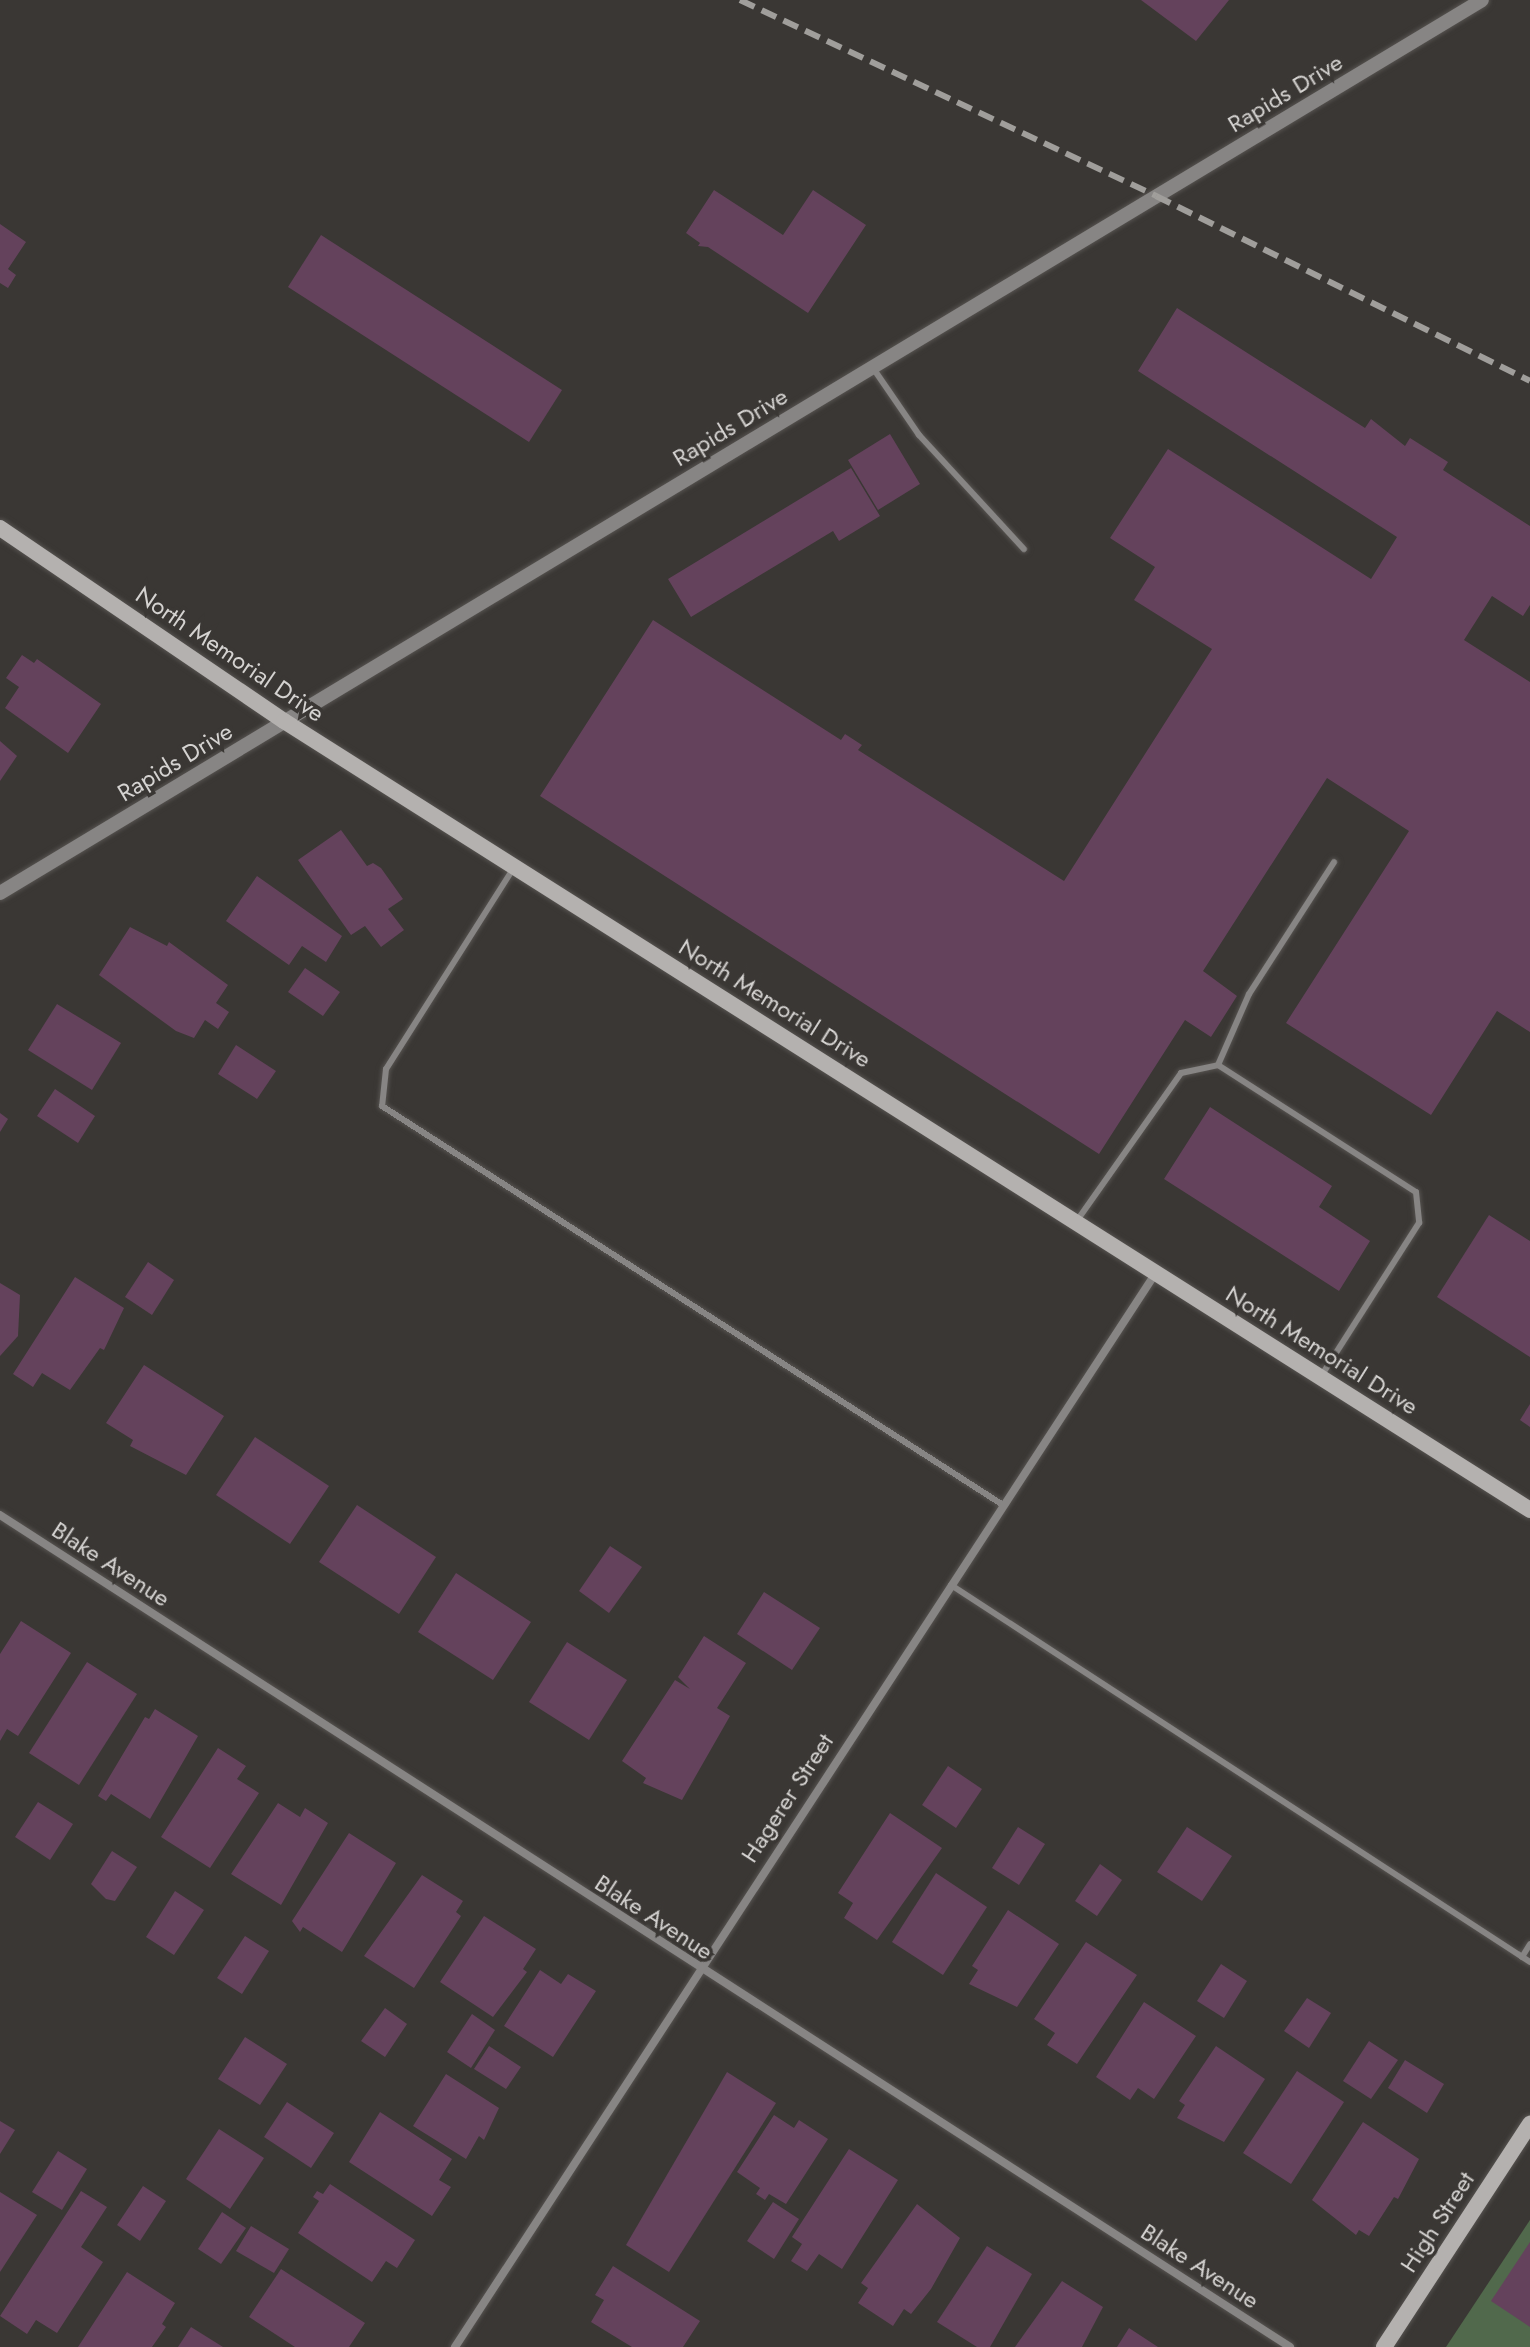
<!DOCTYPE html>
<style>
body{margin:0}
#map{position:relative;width:1530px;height:2347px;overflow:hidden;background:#3a3734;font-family:Jost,sans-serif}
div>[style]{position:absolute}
.green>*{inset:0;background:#51694c}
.building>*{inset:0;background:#64425c}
.roads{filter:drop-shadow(0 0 2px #565350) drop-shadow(0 0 2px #565350)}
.service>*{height:6px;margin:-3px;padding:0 3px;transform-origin:3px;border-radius:3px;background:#878584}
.minor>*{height:8px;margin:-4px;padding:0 4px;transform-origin:4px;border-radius:4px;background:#878584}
.tertiary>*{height:14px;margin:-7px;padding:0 7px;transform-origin:7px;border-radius:7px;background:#878584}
.secondary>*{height:16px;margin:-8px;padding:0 8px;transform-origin:8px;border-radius:8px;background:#b4b1af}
.rail>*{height:6px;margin-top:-3px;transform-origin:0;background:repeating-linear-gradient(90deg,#a09e9b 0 16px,transparent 0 24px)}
span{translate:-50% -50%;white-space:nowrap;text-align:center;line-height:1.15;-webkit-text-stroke:7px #3a3734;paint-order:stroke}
.street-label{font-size:24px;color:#d5d3d1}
</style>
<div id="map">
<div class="green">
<i style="clip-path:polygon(1530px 2220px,1530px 2347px,1446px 2347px)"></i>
</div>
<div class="building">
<i style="clip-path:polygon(1141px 0,1229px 0,1196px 41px)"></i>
<i style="clip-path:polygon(714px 190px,783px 235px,813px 190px,866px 225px,808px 313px,708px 247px,698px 246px,700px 243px,686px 233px)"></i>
<i style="clip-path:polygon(0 224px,26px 242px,8px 269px,16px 275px,8px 288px,0 283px)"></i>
<i style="clip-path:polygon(321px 235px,562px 390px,529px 442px,288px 287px)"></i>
<i style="clip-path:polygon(1177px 308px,1365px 428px,1371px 419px,1405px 446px,1410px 438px,1448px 462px,1443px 470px,1530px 526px,1530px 605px,1523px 616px,1492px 596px,1464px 640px,1530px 682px,1530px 1032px,1497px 1011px,1431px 1115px,1286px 1023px,1409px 831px,1327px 778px,1203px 971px,1237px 996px,1211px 1037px,1185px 1020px,1099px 1154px,540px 796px,653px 620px,841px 740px,845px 734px,862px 745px,858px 750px,1064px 881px,1212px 649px,1134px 600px,1155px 567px,1110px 538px,1168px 449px,1371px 579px,1397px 537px,1138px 371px)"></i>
<i style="clip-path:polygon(890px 434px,920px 484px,878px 510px,848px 460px)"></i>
<i style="clip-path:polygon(851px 468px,880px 516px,839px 541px,833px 531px,691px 617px,668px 579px)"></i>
<i style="clip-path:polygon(22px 655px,34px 663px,37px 659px,101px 704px,68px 753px,5px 708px,19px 687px,6px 678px)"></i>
<i style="clip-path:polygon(0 741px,17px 756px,0 781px)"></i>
<i style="clip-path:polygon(341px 830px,367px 866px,373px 863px,381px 868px,403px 899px,388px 909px,404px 930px,381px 947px,365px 926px,351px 935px,298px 860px)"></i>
<i style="clip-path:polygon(257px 876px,342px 936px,326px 962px,302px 946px,289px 965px,226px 921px)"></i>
<i style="clip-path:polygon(130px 927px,167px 946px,169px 942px,228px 985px,216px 1003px,229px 1012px,218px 1029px,205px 1020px,194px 1038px,176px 1031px,99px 975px)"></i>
<i style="clip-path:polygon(305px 968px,340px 992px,323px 1016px,288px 992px)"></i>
<i style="clip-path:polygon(57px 1004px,121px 1043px,92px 1090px,28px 1050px)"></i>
<i style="clip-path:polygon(236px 1045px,276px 1071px,257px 1099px,218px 1074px)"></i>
<i style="clip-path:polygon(55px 1089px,95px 1116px,78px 1143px,37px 1116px)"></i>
<i style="clip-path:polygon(1210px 1107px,1332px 1186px,1319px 1207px,1370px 1241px,1339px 1291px,1164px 1179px)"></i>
<i style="clip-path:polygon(0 1113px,8px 1119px,0 1132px)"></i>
<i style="clip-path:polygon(1489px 1215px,1530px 1241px,1530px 1357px,1437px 1297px)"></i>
<i style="clip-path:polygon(148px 1262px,174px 1280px,152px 1315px,125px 1297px)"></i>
<i style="clip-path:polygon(75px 1277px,124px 1308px,104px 1350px,100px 1348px,70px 1390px,42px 1373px,33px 1387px,13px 1374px)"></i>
<i style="clip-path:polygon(0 1283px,20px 1295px,18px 1336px,0 1356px)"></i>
<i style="clip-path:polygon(144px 1365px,224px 1416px,186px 1475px,130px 1446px,133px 1440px,106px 1423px)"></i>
<i style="clip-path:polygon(1530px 1404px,1530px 1427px,1520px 1420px)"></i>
<i style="clip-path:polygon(255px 1437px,329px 1486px,290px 1544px,216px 1495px)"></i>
<i style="clip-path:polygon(357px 1505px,436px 1557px,399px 1614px,319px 1562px)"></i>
<i style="clip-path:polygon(610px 1546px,642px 1567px,609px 1613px,579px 1591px)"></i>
<i style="clip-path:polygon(456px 1573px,531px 1622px,493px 1680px,418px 1632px)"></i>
<i style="clip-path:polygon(764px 1592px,820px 1628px,792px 1670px,737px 1634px)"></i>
<i style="clip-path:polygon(21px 1621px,71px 1653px,18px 1736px,7px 1729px,0 1741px,0 1654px)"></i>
<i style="clip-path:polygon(704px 1636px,746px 1663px,717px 1708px,730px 1716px,682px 1800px,643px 1783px,646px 1778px,622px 1761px,675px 1680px,690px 1689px,678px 1677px)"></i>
<i style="clip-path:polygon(567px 1642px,627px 1680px,589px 1740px,529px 1702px)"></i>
<i style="clip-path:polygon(87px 1662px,137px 1694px,79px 1785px,29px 1753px)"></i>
<i style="clip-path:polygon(155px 1709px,198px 1736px,150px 1819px,111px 1794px,106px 1801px,98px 1796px,145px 1717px,149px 1719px)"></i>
<i style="clip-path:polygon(218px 1748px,246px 1766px,237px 1779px,259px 1793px,210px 1868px,161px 1837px)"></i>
<i style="clip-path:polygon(948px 1766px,982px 1789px,956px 1828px,922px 1805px)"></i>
<i style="clip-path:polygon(38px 1802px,73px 1824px,50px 1860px,15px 1837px)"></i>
<i style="clip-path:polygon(278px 1803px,300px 1817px,305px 1808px,328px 1823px,281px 1905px,231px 1874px)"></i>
<i style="clip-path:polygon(890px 1813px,942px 1848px,877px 1940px,844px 1918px,853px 1903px,838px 1893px)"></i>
<i style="clip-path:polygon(1018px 1827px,1045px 1844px,1019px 1885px,992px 1868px)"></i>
<i style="clip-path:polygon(1187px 1827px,1232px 1856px,1202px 1901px,1157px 1872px)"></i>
<i style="clip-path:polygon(349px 1833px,396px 1863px,342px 1952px,303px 1927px,300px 1932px,292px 1921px)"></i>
<i style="clip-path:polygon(112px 1851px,137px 1867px,115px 1901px,106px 1899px,91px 1884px)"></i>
<i style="clip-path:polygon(1100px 1864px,1122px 1880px,1097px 1916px,1075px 1901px)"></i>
<i style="clip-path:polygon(936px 1873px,987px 1907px,943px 1975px,892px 1942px)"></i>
<i style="clip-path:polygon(422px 1875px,463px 1901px,456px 1912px,461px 1916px,414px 1988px,364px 1956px)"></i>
<i style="clip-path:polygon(175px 1891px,204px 1910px,174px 1955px,146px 1937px)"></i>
<i style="clip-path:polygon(1008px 1910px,1059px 1944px,1017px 2007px,969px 1984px,978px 1970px,972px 1966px)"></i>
<i style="clip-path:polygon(484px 1916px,536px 1949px,523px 1969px,527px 1972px,493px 2017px,440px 1982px)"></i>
<i style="clip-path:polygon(245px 1936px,269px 1951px,242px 1994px,217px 1978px)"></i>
<i style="clip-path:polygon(1086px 1942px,1137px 1975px,1077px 2064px,1047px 2045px,1055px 2033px,1034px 2019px)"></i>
<i style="clip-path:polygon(1221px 1964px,1247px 1981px,1224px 2018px,1197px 2001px)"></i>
<i style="clip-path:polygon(540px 1970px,561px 1984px,568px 1974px,596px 1991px,553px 2057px,504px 2026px)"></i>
<i style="clip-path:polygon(1307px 1998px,1331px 2013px,1309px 2048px,1284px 2031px)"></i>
<i style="clip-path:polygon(1144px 2002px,1196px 2036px,1154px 2099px,1138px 2088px,1130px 2100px,1096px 2077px)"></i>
<i style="clip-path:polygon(385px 2008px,407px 2024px,385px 2057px,361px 2041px)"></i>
<i style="clip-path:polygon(472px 2014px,495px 2030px,471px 2068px,447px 2052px)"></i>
<i style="clip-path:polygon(245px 2037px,287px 2064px,260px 2105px,218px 2079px)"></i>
<i style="clip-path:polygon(1369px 2041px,1398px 2060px,1371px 2099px,1343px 2081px)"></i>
<i style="clip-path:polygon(489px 2046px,521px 2067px,506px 2089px,474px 2069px)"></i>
<i style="clip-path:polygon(1216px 2046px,1265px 2079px,1224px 2142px,1177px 2118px,1185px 2105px,1179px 2101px)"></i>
<i style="clip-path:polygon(1405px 2060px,1444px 2084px,1427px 2113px,1388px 2088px)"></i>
<i style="clip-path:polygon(1297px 2071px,1344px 2102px,1291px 2184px,1243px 2153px)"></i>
<i style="clip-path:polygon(727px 2072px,776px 2103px,669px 2272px,626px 2245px)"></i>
<i style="clip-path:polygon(446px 2074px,499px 2108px,484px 2140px,479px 2136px,466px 2159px,413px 2126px)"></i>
<i style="clip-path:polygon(287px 2102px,334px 2133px,311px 2168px,264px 2137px)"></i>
<i style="clip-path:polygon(380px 2112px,452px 2159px,439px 2180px,451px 2187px,432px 2216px,349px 2162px)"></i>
<i style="clip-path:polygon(774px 2115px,794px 2128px,799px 2120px,828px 2139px,786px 2204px,769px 2194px,765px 2200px,756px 2194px,760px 2188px,737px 2172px)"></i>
<i style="clip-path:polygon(0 2121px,15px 2130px,0 2154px)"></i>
<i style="clip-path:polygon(1363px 2122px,1419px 2159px,1398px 2199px,1394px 2197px,1369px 2236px,1359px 2230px,1356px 2235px,1312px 2200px)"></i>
<i style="clip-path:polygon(219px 2129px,264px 2158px,230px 2209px,186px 2179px)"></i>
<i style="clip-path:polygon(849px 2149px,898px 2180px,842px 2269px,819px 2254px,807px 2271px,791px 2261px,802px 2244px,792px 2237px)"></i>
<i style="clip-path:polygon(58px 2151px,87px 2169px,62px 2210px,32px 2192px)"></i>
<i style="clip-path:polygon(330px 2184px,415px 2240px,397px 2268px,386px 2261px,372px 2282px,298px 2233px,319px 2201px,313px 2197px,317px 2191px,323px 2194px)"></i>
<i style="clip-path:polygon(143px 2186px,166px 2201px,140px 2241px,117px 2225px)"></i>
<i style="clip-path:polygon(81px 2191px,107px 2207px,81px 2247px,103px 2262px,57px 2333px,36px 2320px,27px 2334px,0 2316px)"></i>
<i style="clip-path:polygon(0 2192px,37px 2215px,0 2272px)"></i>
<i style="clip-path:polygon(773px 2202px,799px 2219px,774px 2259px,747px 2241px)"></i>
<i style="clip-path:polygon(917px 2204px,960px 2238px,931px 2289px,911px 2314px,904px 2309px,893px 2326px,858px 2303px,868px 2288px,861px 2283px)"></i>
<i style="clip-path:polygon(222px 2212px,246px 2228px,221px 2264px,198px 2249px)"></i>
<i style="clip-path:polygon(251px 2226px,289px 2249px,274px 2273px,236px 2251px)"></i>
<i style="clip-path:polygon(1530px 2242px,1530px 2327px,1491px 2301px)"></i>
<i style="clip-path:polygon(987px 2246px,1032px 2274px,990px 2347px,977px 2347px,937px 2322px)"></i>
<i style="clip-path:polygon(613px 2266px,700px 2321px,683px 2347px,632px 2347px,591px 2322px,604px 2300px,595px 2295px)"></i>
<i style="clip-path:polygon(281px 2269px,365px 2323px,349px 2347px,295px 2347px,249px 2317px)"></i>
<i style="clip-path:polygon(127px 2272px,175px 2303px,162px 2324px,166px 2327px,152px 2347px,78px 2347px)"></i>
<i style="clip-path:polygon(1062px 2281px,1103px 2307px,1082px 2347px,1015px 2347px)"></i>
<i style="clip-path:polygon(191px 2327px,223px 2347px,178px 2347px)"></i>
<i style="clip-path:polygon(1129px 2328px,1158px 2347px,1117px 2347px)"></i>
</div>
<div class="roads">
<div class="service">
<i style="left:873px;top:368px;width:81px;rotate:55.5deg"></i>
<i style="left:919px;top:435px;width:155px;rotate:47.4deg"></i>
<i style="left:513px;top:869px;width:237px;rotate:122.4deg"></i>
<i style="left:386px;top:1069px;width:37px;rotate:96deg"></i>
<i style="left:382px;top:1106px;width:738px;rotate:32.72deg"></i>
<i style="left:1218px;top:1065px;width:77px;rotate:-66.4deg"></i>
<i style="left:1249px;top:994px;width:157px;rotate:-57.2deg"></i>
<i style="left:1076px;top:1222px;width:182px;rotate:-54.8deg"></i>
<i style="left:1181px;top:1073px;width:38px;rotate:-12deg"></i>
<i style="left:1218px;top:1065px;width:235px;rotate:32.7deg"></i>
<i style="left:1416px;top:1192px;width:31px;rotate:84deg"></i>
<i style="left:1419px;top:1223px;width:182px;rotate:122.6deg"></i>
<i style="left:951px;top:1585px;width:691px;rotate:33.07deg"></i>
<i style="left:1522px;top:1957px;width:15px;rotate:-58deg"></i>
</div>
<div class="minor">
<i style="left:0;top:1515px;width:1535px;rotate:32.82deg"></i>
<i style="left:455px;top:2347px;width:1281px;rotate:-56.88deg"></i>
</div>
<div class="tertiary">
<i style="left:0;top:893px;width:1730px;rotate:-31.07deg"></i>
</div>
<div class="secondary">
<i style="left:0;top:528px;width:343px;rotate:34.2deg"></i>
<i style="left:284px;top:721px;width:1475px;rotate:32.34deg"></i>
<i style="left:1384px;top:2347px;width:267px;rotate:-56.8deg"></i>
</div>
</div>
<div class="rail">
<i style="left:740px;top:0;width:460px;rotate:25.2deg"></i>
<i style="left:1156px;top:196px;width:417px;rotate:26.3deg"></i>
</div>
<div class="street-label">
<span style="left:1285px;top:93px;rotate:-31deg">Rapids Drive</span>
<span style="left:730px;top:427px;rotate:-31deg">Rapids Drive</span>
<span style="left:230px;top:654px;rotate:34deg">North Memorial Drive</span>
<span style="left:175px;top:762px;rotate:-31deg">Rapids Drive</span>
<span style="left:775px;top:1003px;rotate:32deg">North Memorial Drive</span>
<span style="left:1322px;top:1350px;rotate:32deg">North Memorial Drive</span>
<span style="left:111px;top:1564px;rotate:33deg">Blake Avenue</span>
<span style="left:787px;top:1798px;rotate:-57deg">Hagerer Street</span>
<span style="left:654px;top:1917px;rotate:33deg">Blake Avenue</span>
<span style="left:1437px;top:2222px;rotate:-57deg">High Street</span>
<span style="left:1200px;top:2266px;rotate:33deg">Blake Avenue</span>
</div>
</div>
